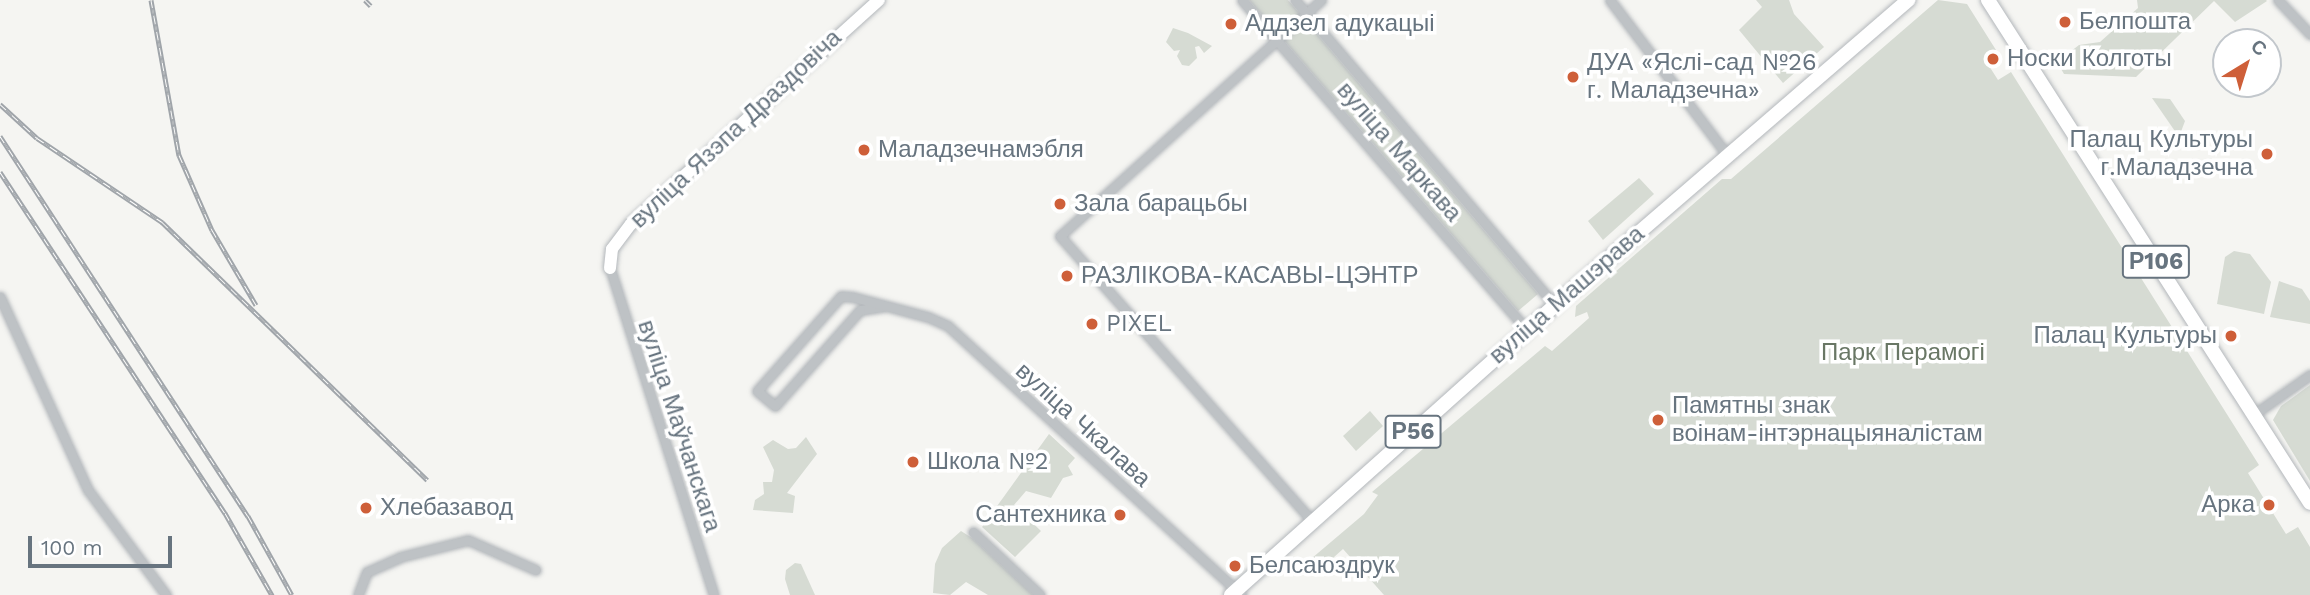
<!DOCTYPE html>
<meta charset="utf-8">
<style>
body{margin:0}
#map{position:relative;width:2310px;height:595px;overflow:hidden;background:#f5f5f2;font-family:"Work Sans",sans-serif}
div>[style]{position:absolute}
.green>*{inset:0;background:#d6dbd3}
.roads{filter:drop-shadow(0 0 2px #b3b7bb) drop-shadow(0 0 2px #b3b7bb)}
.street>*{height:9px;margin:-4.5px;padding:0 4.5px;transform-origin:4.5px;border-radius:4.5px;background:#bec2c5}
.secondary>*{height:12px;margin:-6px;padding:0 6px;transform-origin:6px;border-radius:6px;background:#fff}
.primary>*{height:14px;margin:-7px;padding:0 7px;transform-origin:7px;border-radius:7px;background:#fff}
.rail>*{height:5px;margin-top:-2.5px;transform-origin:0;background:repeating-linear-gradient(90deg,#fff 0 8px,#a0a5aa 0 16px);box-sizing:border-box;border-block:2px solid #a0a5aa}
.dots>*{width:19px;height:19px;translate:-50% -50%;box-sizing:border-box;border:4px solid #fff;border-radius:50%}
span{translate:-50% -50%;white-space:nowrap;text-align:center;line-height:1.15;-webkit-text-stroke:7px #fff;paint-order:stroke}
.shield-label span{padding:2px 5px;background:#fff;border:2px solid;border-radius:5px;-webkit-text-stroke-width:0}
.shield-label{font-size:23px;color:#67747f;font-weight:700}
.poi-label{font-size:24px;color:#67747f}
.left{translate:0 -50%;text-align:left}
.right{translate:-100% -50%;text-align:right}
.street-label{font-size:24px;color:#67747f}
.park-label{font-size:24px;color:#697765}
.north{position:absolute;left:2212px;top:28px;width:70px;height:70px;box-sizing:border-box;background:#fff;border:2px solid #c2c7cc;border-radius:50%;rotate:38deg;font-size:19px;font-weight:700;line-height:28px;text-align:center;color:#67747f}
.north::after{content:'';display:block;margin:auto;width:24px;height:32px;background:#ce5f39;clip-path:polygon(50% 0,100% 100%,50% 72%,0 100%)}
.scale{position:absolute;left:28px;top:536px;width:144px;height:32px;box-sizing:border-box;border:4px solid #67747f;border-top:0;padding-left:9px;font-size:21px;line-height:24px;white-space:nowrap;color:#67747f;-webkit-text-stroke:5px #fff;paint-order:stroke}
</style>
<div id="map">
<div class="green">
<i style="clip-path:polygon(1249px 0,1288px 0,1538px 294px,1518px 311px)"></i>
<i style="clip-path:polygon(1756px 0,1789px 0,1794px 14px,1824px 47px,1783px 83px,1739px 30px,1762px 7px)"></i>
<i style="clip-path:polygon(1938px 0,1967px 4px,1996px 50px,1984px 58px,1998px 80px,2011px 72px,2259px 465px,2248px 473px,2286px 534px,2298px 527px,2310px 547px,2310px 595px,1384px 595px,1343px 549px,1314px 575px,1305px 564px,1364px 514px,1378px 495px,1372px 492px,1545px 346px,1552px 351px,1589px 318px,1587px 312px,1575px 317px,1576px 306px,1722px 179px,1731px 179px)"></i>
<i style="clip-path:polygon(2137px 0,2266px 0,2267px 1px,2235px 22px,2214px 1px,2136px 77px,2064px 74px,2057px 62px,2079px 45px,2100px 42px,2138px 8px)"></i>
<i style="clip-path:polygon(1173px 28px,1188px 33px,1212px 46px,1204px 53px,1199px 46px,1195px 47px,1197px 58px,1189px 66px,1182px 65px,1177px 56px,1180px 50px,1174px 51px,1166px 42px)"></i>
<i style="clip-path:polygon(2152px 98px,2170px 99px,2185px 121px,2179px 137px)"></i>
<i style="clip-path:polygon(1639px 178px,1654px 194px,1603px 240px,1588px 221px)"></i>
<i style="clip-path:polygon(2234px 251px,2250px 254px,2271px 282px,2264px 314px,2217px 304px,2225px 257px)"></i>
<i style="clip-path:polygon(2279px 281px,2302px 289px,2310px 301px,2310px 324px,2270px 317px)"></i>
<i style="clip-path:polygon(2310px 385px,2310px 481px,2273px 420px,2281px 406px)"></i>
<i style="clip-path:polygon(1370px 411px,1383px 426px,1356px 451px,1343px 436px)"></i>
<i style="clip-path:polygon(1049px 434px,1075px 458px,1068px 466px,1073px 475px,1063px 478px,1051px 498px,1026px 491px,1014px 505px,1041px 531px,1015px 557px,982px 527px)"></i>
<i style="clip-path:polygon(806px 437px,817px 454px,787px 493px,795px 496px,793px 513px,753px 510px,755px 500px,764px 494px,763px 482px,772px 482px,774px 470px,763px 447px,773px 440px,788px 449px,796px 448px)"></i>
<i style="clip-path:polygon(961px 531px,972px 538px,1033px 595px,988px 595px,966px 582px,950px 595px,933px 593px,935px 564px,942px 548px)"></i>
<i style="clip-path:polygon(795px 563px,801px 564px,815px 595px,790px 595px,785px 579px,786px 570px)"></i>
</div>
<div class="roads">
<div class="street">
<i style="left:1242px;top:0;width:436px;rotate:49.2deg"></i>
<i style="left:1295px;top:0;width:401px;rotate:49.6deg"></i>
<i style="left:1610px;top:0;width:196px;rotate:52.9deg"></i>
<i style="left:2278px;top:0;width:47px;rotate:46.7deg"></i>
<i style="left:610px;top:268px;width:343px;rotate:72.4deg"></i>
<i style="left:0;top:297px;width:212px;rotate:65.5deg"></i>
<i style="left:88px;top:490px;width:131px;rotate:53.4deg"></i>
<i style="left:886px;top:306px;width:26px;rotate:171deg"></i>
<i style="left:860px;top:310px;width:128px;rotate:131.5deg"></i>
<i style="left:775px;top:406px;width:23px;rotate:-140deg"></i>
<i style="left:757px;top:391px;width:127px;rotate:-48.5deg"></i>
<i style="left:841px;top:296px;width:12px;rotate:5deg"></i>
<i style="left:853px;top:297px;width:78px;rotate:14.9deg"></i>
<i style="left:928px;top:317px;width:22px;rotate:24deg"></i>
<i style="left:948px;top:326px;width:398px;rotate:42.5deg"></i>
<i style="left:2253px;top:415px;width:70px;rotate:-35.1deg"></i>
<i style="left:1313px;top:522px;width:382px;rotate:-131.5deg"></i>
<i style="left:1060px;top:236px;width:352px;rotate:-42.1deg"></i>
<i style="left:973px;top:532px;width:92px;rotate:43.2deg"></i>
<i style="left:358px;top:595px;width:25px;rotate:-69deg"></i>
<i style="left:367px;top:572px;width:36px;rotate:-24deg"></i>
<i style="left:400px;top:557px;width:70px;rotate:-14deg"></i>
<i style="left:468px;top:540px;width:74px;rotate:23.8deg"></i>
</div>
<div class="secondary">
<i style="left:610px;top:268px;width:19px;rotate:-84deg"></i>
<i style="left:612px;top:249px;width:31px;rotate:-53deg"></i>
<i style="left:631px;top:224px;width:334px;rotate:-42.1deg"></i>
</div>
<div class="primary">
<i style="left:1988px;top:0;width:597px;rotate:57.37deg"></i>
<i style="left:1231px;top:595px;width:435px;rotate:-41.8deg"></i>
<i style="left:1555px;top:305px;width:467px;rotate:-40.8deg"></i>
</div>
</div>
<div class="rail">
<i style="left:151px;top:0;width:158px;rotate:79.8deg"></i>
<i style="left:179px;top:155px;width:82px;rotate:66.3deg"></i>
<i style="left:212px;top:230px;width:87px;rotate:59.6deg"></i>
<i style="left:365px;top:0;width:8px;rotate:45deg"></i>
<i style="left:0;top:104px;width:50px;rotate:42.6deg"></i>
<i style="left:37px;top:138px;width:151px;rotate:33.9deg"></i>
<i style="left:162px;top:222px;width:370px;rotate:44.2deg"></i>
<i style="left:0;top:136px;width:454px;rotate:56.9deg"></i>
<i style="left:248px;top:516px;width:90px;rotate:60.9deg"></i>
<i style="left:0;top:172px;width:409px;rotate:56.6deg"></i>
<i style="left:225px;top:513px;width:95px;rotate:60.2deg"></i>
</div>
<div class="dots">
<i style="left:2065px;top:22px;background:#ce5f39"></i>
<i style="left:1231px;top:24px;background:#ce5f39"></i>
<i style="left:1993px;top:59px;background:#ce5f39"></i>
<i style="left:1573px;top:77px;background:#ce5f39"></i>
<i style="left:864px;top:150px;background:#ce5f39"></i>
<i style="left:2267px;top:154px;background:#ce5f39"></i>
<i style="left:1060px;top:204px;background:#ce5f39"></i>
<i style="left:1067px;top:276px;background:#ce5f39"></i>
<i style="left:1092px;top:324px;background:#ce5f39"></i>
<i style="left:2231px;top:336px;background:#ce5f39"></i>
<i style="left:1658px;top:420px;background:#ce5f39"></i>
<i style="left:913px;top:462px;background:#ce5f39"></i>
<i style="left:2269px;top:505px;background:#ce5f39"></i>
<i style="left:366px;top:508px;background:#ce5f39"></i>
<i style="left:1120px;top:515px;background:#ce5f39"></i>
<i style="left:1235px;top:566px;background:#ce5f39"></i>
</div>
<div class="shield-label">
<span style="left:2156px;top:262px">Р106</span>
<span style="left:1413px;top:432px">Р56</span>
</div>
<div class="poi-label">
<span class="left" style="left:2079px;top:22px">Белпошта</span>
<span class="left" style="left:1245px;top:24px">Аддзел адукацыі</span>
<span class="left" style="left:2007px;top:59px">Носки Колготы</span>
<span class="left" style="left:1587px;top:77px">ДУА «Яслі-сад №26<br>г. Маладзечна»</span>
<span class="right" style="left:2253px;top:154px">Палац Культуры<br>г.Маладзечна</span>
<span class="left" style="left:878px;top:150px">Маладзечнамэбля</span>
<span class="left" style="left:1074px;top:204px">Зала барацьбы</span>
<span class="left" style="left:1081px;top:276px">РАЗЛІКОВА-КАСАВЫ-ЦЭНТР</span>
<span class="left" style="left:1106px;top:324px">PIXEL</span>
<span class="right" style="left:2217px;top:336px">Палац Культуры</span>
<span class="left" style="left:1672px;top:420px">Памятны знак<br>воінам-інтэрнацыяналістам</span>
<span class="left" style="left:927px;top:462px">Школа №2</span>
<span class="right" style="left:2255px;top:505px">Арка</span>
<span class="left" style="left:380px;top:508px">Хлебазавод</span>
<span class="right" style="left:1106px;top:515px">Сантехника</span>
<span class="left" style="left:1249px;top:566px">Белсаюздрук</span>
</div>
<div class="street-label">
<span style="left:736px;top:129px;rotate:-43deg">вуліца Язэпа Драздовіча</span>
<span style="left:1399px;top:152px;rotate:49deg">вуліца Маркава</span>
<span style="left:1567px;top:295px;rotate:-41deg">вуліца Машэрава</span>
<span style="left:1083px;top:425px;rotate:42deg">вуліца Чкалава</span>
<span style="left:679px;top:426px;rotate:72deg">вуліца Маўчанскага</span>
</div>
<div class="park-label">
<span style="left:1903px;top:353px">Парк Перамогі</span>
</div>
<div class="north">С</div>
<div class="scale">100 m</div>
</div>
